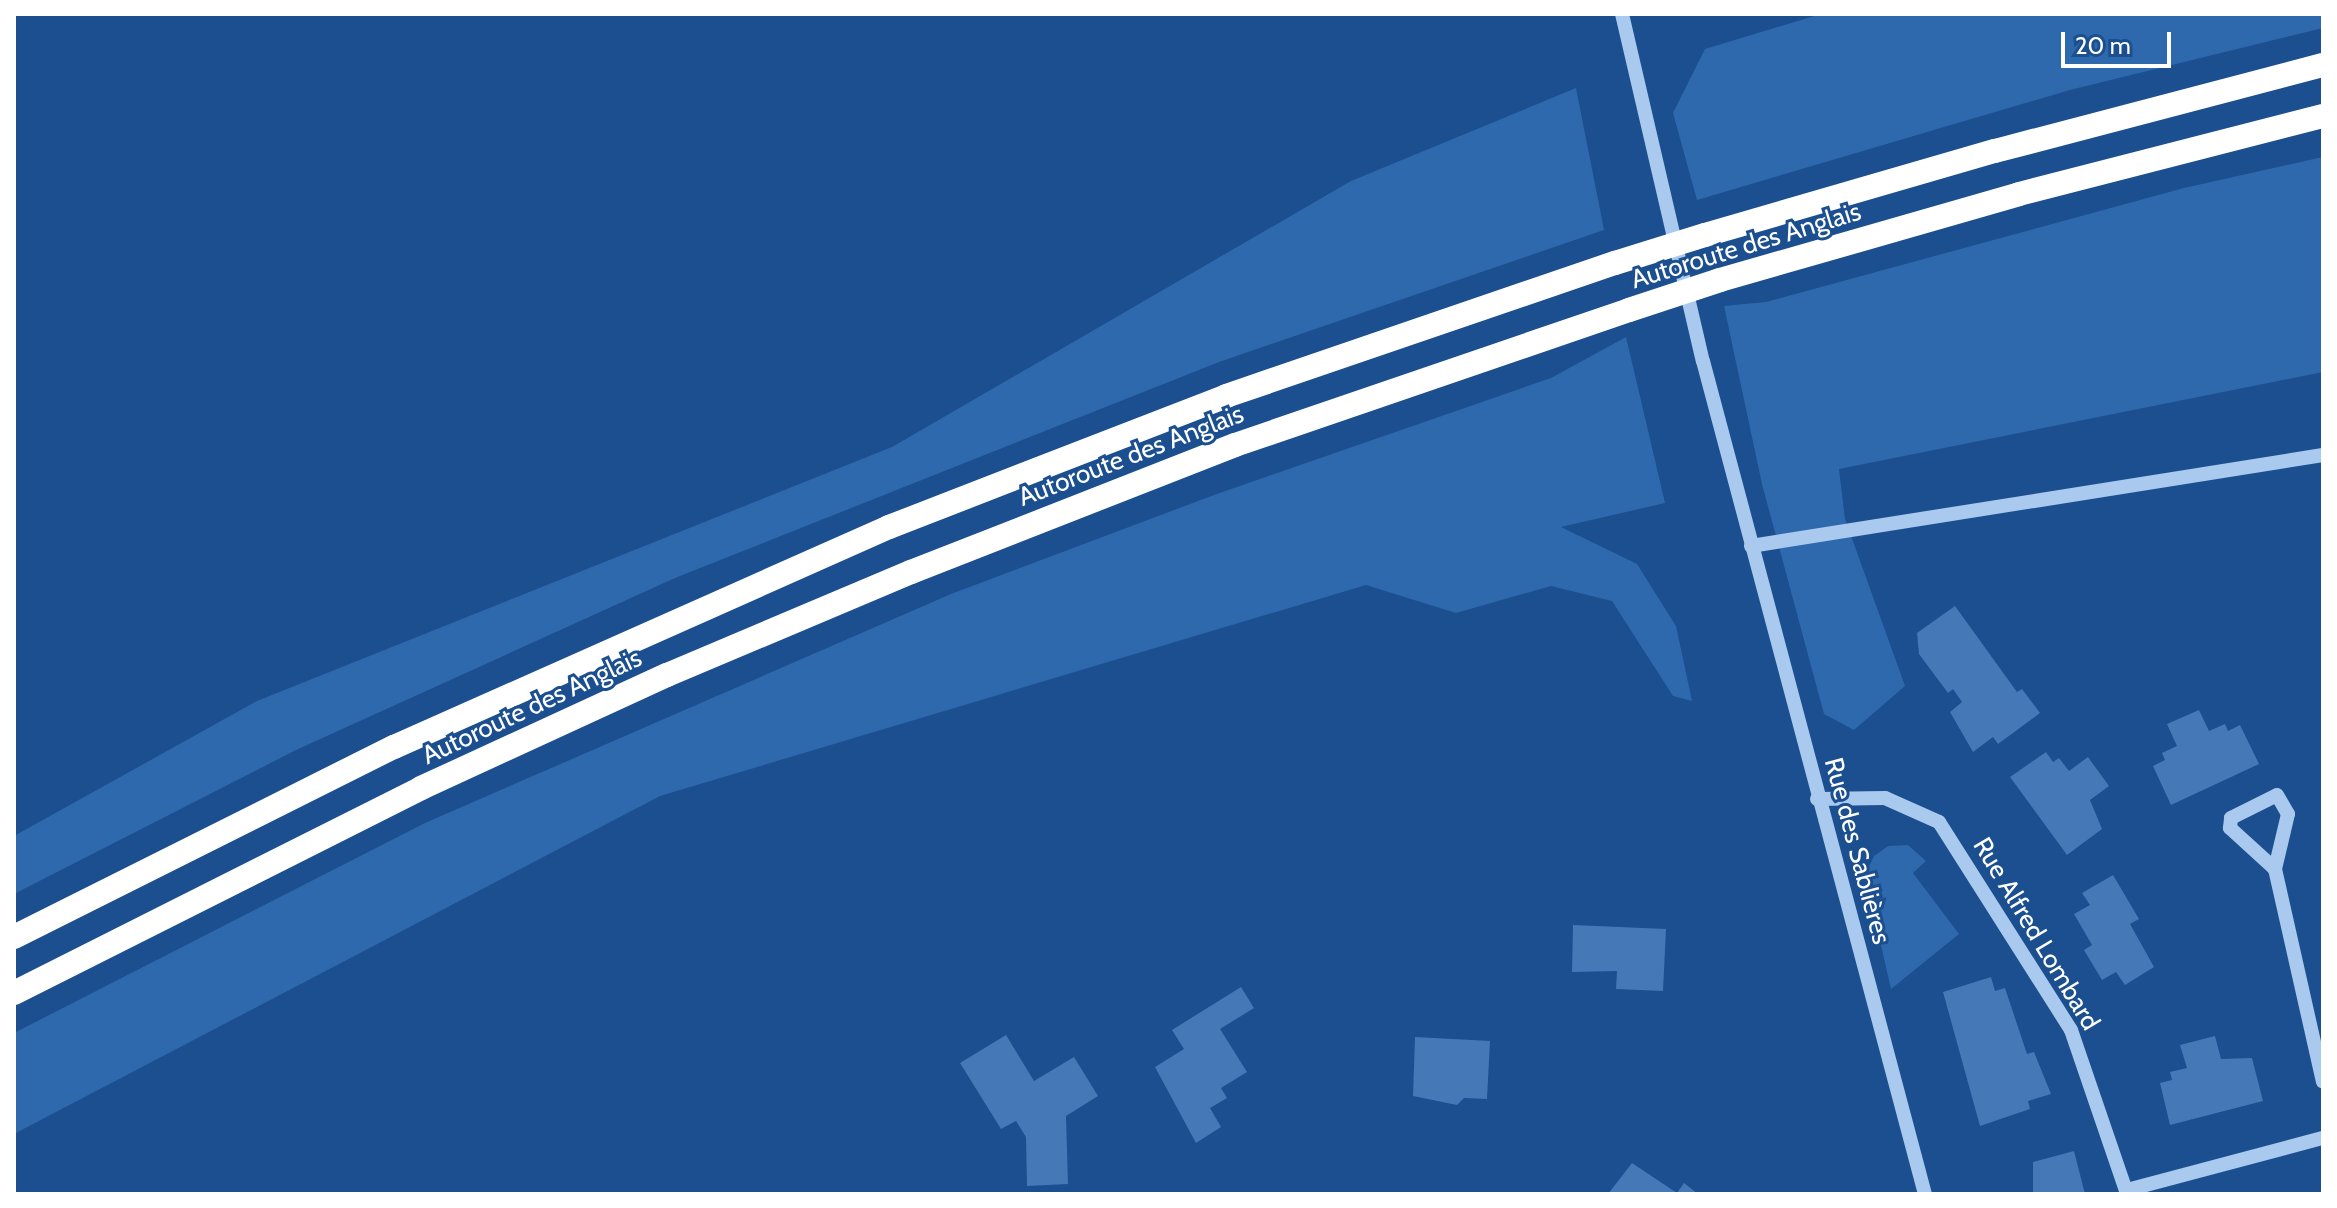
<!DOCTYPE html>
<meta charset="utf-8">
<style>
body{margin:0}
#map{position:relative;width:2337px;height:1208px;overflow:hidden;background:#1b4f8f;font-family:Cabin,sans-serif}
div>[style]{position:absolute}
.green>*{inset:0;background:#2e69ad}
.building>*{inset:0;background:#4478b7}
.minor>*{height:14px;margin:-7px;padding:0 7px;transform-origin:7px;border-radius:7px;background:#a9c9ee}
.highway>*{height:24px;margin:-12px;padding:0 12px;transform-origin:12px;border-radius:12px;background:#fff}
.highway-bridge>*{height:24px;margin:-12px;padding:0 12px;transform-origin:12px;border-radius:12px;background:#fff}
span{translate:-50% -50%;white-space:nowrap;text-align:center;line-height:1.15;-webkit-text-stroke:6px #1b4f8f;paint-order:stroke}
.street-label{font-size:26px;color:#fff}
.frame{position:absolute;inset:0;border:16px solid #fff;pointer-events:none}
.scale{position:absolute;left:2061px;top:32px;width:110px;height:36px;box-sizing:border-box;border:4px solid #fff;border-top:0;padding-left:10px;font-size:24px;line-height:28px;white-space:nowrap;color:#fff;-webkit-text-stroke:6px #1b4f8f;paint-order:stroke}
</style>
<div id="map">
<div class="green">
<i style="clip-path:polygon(1821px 14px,2323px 14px,2323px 28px,2070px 90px,1697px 200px,1673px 113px,1705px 49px)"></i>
<i style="clip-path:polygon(1576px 88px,1604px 230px,1219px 362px,675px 578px,296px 750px,14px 894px,14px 836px,257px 701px,892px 447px,1351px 181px)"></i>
<i style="clip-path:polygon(2323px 157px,2323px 372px,1839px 469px,1845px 519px,1905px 686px,1854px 730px,1824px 714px,1762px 484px,1724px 306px,1766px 302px,2184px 188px)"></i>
<i style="clip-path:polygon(1626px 337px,1665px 503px,1561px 527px,1637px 564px,1676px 626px,1692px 701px,1673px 696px,1612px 601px,1551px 586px,1456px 613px,1366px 585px,660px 796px,14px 1134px,14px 1033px,425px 823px,951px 594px,1214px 495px,1551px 378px)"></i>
<i style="clip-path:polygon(1908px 845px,1926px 861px,1913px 873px,1959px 934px,1891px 989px,1865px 875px,1874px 856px,1888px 846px)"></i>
</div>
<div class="building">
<i style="clip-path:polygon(1955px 606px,2017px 692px,2022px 689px,2040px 713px,1998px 744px,1993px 737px,1973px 752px,1950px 712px,1962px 702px,1953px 689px,1948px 693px,1919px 654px,1917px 633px)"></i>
<i style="clip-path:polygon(2199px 710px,2209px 731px,2225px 724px,2228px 731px,2240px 725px,2259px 764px,2171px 805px,2153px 766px,2165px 760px,2162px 753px,2177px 746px,2167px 724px)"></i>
<i style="clip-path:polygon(2046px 752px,2053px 762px,2059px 758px,2069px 771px,2088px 757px,2109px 786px,2090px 800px,2102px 829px,2067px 855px,2010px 777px)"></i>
<i style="clip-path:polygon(2113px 875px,2139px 919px,2130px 924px,2154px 967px,2125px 985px,2116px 972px,2102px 980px,2084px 950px,2092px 945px,2074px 914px,2090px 905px,2082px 893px)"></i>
<i style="clip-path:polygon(1573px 925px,1666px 929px,1663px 991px,1616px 989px,1617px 971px,1572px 972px)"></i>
<i style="clip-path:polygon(1991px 977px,1995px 991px,2005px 988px,2027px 1054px,2034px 1052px,2051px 1094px,2028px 1101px,2030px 1109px,1980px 1126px,1943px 992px)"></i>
<i style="clip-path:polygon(1241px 987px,1254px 1008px,1220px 1029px,1247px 1072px,1221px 1088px,1227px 1098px,1210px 1108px,1221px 1127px,1196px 1143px,1155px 1067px,1184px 1049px,1172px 1030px)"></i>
<i style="clip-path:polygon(1006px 1035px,1034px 1081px,1074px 1057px,1098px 1096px,1066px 1116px,1068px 1184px,1027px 1186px,1026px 1137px,1016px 1121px,1001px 1129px,960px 1063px)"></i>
<i style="clip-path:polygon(2215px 1036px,2221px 1059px,2252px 1058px,2263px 1101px,2170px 1125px,2160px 1083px,2172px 1080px,2170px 1072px,2187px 1068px,2180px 1045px)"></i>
<i style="clip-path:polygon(1415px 1037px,1490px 1041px,1487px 1099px,1464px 1098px,1457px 1105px,1413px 1096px)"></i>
<i style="clip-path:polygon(2074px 1151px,2085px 1194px,2033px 1194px,2033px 1162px)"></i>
<i style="clip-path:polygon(1632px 1163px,1677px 1193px,1684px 1183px,1698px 1194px,1608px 1194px)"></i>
</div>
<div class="minor">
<i style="left:1622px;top:14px;width:356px;rotate:76.9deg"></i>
<i style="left:1703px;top:361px;width:862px;rotate:75.08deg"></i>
<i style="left:1751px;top:546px;width:579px;rotate:-9.04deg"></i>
<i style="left:1817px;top:799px;width:68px;rotate:-0.8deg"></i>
<i style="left:1885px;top:798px;width:59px;rotate:24deg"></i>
<i style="left:1939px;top:822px;width:246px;rotate:57.6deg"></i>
<i style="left:2071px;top:1030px;width:173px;rotate:71.1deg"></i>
<i style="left:2275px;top:869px;width:61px;rotate:-137.7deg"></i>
<i style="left:2230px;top:828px;width:10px;rotate:-84deg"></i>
<i style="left:2231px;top:818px;width:51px;rotate:-26.6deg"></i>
<i style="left:2277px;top:795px;width:22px;rotate:60deg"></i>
<i style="left:2288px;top:814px;width:57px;rotate:103.3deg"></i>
<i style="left:2275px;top:869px;width:218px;rotate:77.3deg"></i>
<i style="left:2127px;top:1190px;width:203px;rotate:-14.9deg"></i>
</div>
<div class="highway">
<i style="left:1705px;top:235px;width:302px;rotate:-16.2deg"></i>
<i style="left:1995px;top:151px;width:339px;rotate:-14.7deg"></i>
<i style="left:1720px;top:280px;width:311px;rotate:-16deg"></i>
<i style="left:2019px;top:194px;width:314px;rotate:-14.4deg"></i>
<i style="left:14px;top:937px;width:425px;rotate:-26.6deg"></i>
<i style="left:394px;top:747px;width:542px;rotate:-23.96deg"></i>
<i style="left:889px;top:527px;width:362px;rotate:-21.2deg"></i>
<i style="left:1226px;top:396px;width:411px;rotate:-18.9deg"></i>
<i style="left:14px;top:993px;width:456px;rotate:-26.7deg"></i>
<i style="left:421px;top:788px;width:271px;rotate:-24.7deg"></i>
<i style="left:667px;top:675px;width:265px;rotate:-22.9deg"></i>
<i style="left:911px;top:572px;width:348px;rotate:-21.4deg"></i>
<i style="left:1235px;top:445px;width:416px;rotate:-18.9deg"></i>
</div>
<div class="highway-bridge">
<i style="left:1615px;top:263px;width:94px;rotate:-17.3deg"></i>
<i style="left:1629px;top:310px;width:96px;rotate:-18.2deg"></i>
</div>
<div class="street-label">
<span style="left:1746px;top:246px;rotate:-17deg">Autoroute des Anglais</span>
<span style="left:1131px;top:456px;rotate:-21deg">Autoroute des Anglais</span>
<span style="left:532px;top:707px;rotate:-25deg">Autoroute des Anglais</span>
<span style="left:1857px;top:851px;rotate:75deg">Rue des Sablières</span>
<span style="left:2036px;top:934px;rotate:59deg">Rue Alfred Lombard</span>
</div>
<div class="frame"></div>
<div class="scale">20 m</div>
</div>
